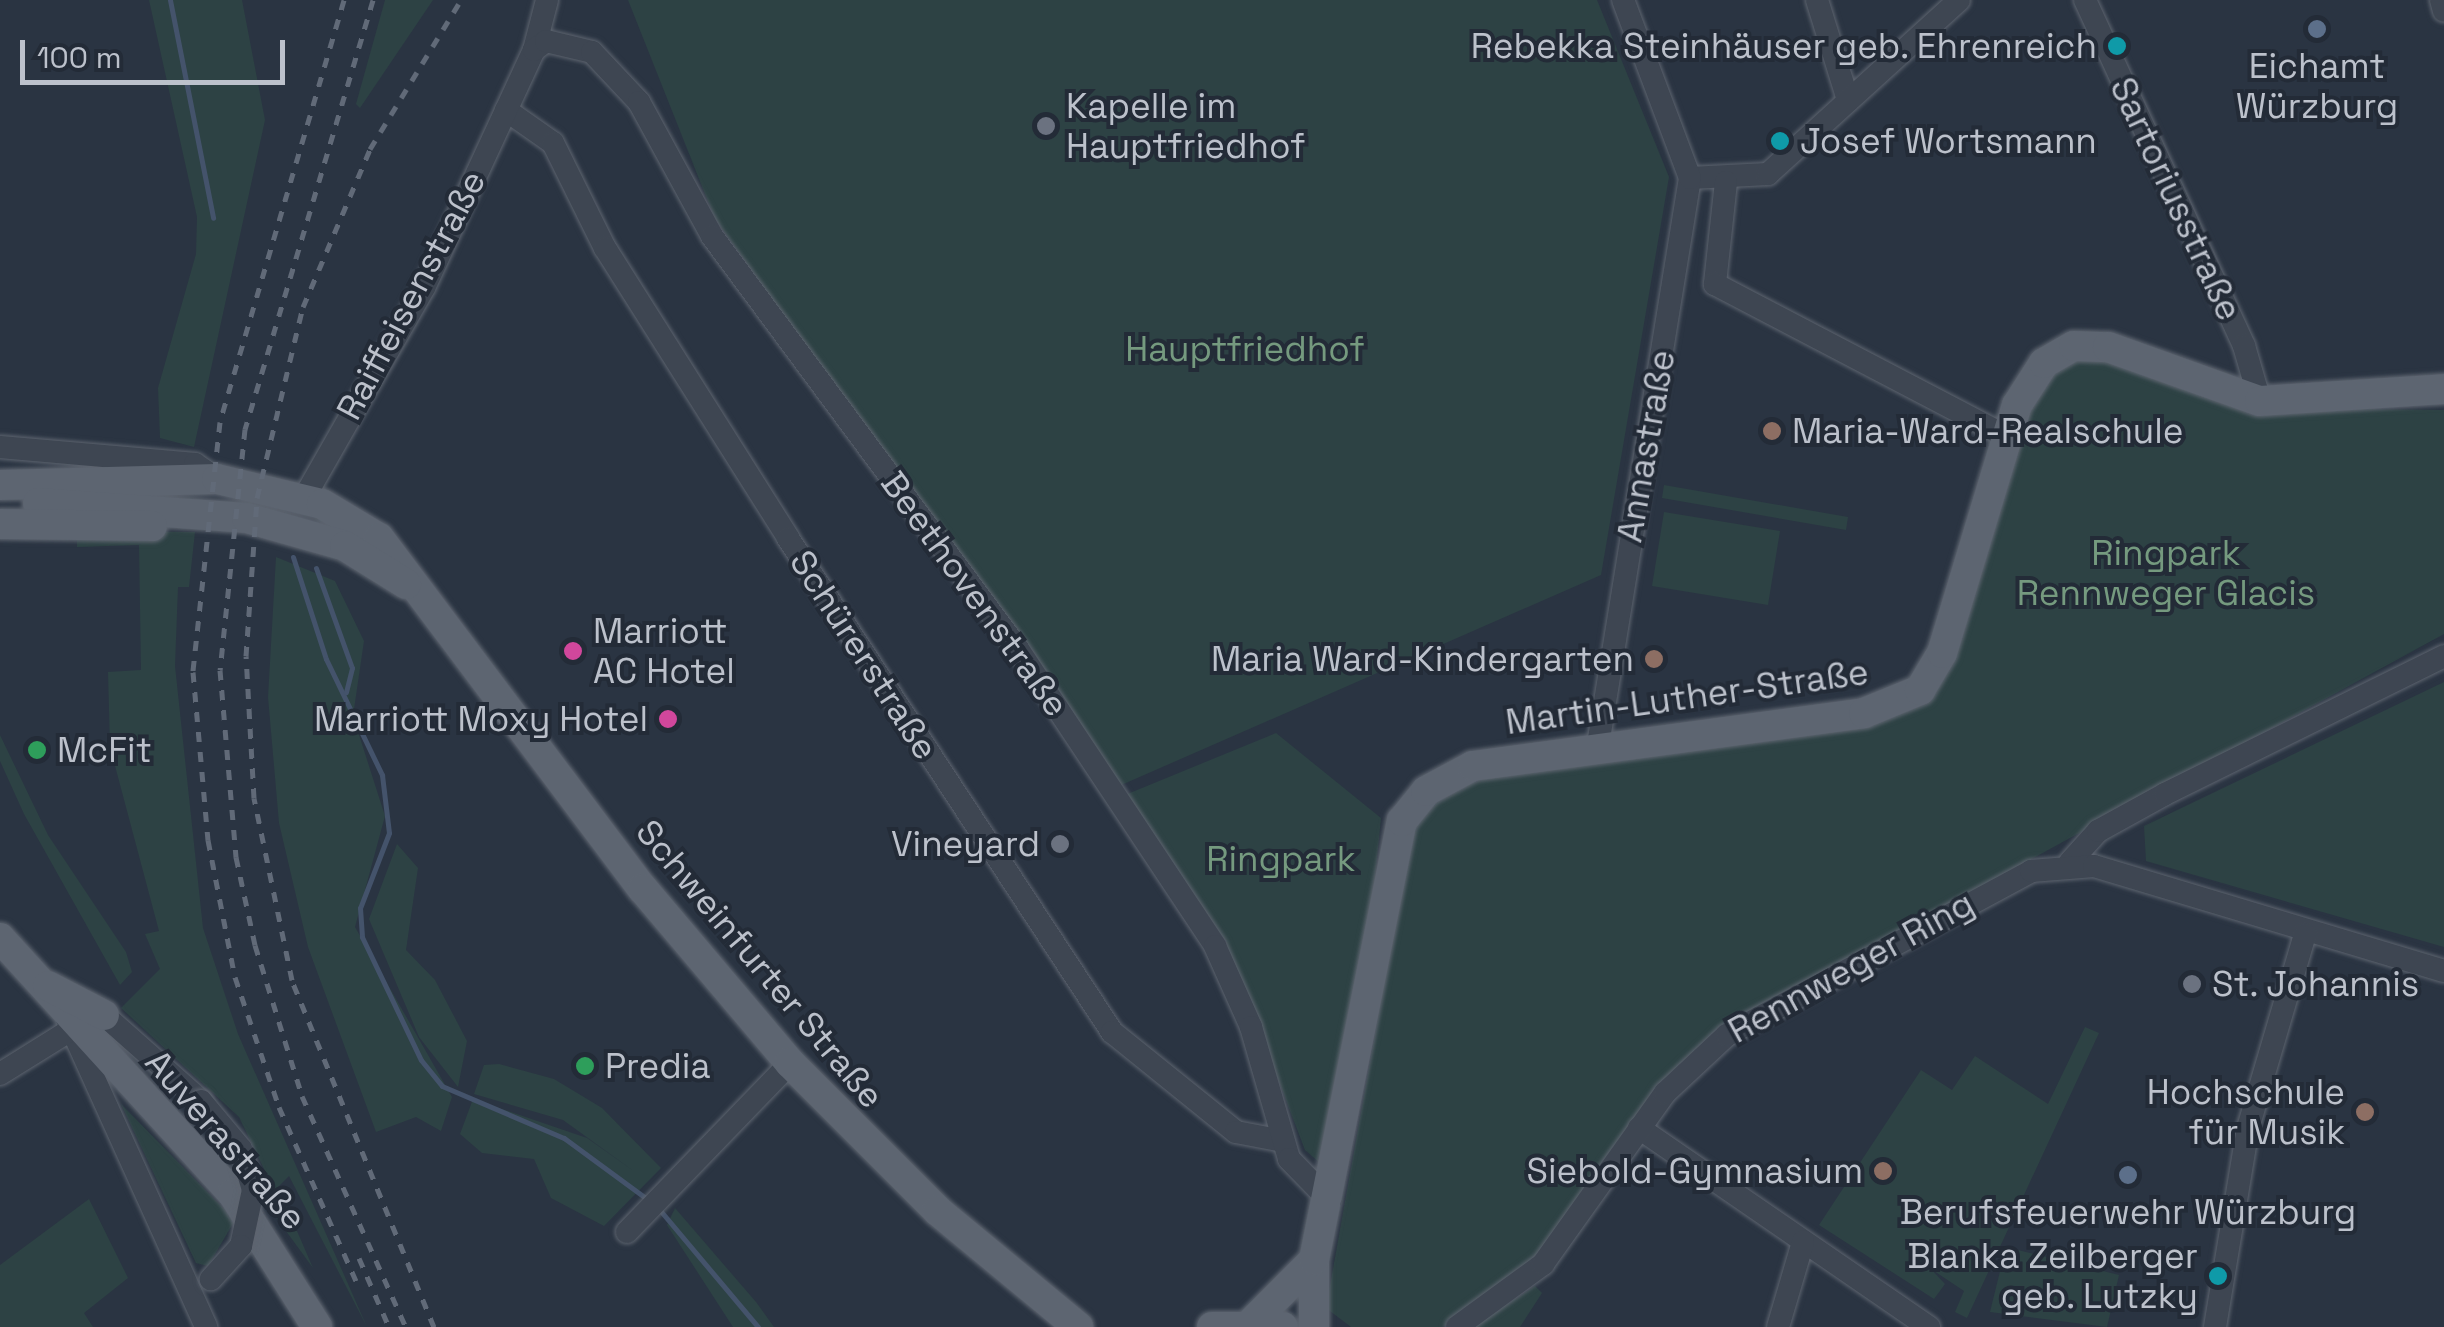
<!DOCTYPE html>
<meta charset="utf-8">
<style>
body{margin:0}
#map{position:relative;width:2444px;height:1327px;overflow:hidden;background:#2a3442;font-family:"Space Grotesk",sans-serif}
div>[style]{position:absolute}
.green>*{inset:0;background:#2d4244}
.stream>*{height:5px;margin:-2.5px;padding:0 2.5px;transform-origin:2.5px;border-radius:2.5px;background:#44536b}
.roads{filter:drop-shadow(0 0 2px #5d646f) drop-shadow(0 0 2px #5d646f)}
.minor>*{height:22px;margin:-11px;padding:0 11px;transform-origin:11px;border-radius:11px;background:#3e4652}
.major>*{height:30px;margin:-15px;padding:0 15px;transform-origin:15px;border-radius:15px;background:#5d6571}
.rail>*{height:5px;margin-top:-2.5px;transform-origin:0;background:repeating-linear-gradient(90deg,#616a78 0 10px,transparent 0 20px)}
.bridges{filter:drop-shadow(0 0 2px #5d646f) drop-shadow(0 0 2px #5d646f)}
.minor-bridge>*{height:22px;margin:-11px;padding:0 11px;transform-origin:11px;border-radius:11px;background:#3e4652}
.dots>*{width:28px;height:28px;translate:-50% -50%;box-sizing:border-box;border:5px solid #232b37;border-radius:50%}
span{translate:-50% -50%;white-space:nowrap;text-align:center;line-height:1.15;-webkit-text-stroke:8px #232b37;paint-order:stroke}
.poi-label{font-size:35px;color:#bcc1cb}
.right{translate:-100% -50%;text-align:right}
.left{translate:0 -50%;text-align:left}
.street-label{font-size:35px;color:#bcc1cb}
.park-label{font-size:35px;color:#759a7f}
.scale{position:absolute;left:20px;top:40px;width:265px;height:45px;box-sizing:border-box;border:5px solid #bcc1cb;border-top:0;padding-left:12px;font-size:30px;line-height:35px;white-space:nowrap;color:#bcc1cb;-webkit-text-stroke:8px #232b37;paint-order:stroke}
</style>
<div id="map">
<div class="green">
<i style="clip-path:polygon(149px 0,242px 0,265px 120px,194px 447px,160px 438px,158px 388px,196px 254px,197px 217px)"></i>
<i style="clip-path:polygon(385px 0,433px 0,360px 108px,356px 104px)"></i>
<i style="clip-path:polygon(628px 0,1597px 0,1669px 177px,1601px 575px,1119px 786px,715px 219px)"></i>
<i style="clip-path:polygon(2077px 350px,2253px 408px,2444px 410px,2444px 634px,1733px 1022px,1658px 1087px,1537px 1256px,1443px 1327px,1351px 1327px,1326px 1308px,1410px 838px,1425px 803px,1456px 783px,1919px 690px,2046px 368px)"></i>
<i style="clip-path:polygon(1664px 485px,1848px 517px,1846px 530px,1662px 498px)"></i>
<i style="clip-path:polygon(1664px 512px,1780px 531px,1768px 605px,1652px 586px)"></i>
<i style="clip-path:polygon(77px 531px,195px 532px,189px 587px,178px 587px,175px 666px,203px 928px,238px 1034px,367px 1327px,289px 1176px,278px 1187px,313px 1268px,267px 1205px,266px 1173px,239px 1117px,121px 1008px,160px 969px,145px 934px,159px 931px,110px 747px,108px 672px,141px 670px,139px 545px,77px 547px)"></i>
<i style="clip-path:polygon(276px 557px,335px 581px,364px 641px,353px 716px,385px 816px,355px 927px,452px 1097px,441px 1131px,416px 1117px,376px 1132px,308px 947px,279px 823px,268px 697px)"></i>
<i style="clip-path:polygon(2444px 682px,2444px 947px,2146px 861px,2144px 826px)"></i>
<i style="clip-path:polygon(1276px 733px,1381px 818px,1369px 939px,1320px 1163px,1305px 1150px,1225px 940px,1125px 795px)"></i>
<i style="clip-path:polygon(0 735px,48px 835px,126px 952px,132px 972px,120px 985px,24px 814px,0 761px)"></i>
<i style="clip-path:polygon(397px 844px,418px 868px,406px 950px,435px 980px,467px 1041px,458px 1087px,419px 1037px,369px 919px)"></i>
<i style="clip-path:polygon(2085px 1027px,2099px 1033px,1967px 1318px,1955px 1312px,1964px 1291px,1931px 1269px,1945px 1284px,1934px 1299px,1819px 1225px,1921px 1070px,1952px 1090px,1975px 1056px,2048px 1104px)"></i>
<i style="clip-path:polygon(499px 1064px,554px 1079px,602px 1108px,661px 1168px,604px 1226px,551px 1198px,534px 1159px,482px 1153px,460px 1134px,473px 1099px,587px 1138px,635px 1172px,563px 1120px,474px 1094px,484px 1065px)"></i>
<i style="clip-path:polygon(121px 1104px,235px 1220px,208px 1266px,196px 1263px)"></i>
<i style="clip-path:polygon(89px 1199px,128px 1278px,84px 1313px,93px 1327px,0 1327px,0 1265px)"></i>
<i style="clip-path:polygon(675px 1208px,756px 1302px,774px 1327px,733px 1327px,667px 1225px)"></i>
<i style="clip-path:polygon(2006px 1247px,2119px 1275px,2107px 1327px,1990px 1312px)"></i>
<i style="clip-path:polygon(1535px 1286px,1542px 1293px,1520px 1327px,1473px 1327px)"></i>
</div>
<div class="stream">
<i style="left:170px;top:0;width:222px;rotate:78.8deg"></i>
<i style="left:293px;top:557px;width:107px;rotate:72.1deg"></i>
<i style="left:326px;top:659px;width:129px;rotate:64.2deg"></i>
<i style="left:382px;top:775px;width:58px;rotate:83.1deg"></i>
<i style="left:389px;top:833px;width:80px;rotate:111.1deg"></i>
<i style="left:360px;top:908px;width:29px;rotate:86deg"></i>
<i style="left:362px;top:937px;width:136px;rotate:64.4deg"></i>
<i style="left:421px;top:1060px;width:33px;rotate:51deg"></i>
<i style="left:442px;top:1086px;width:133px;rotate:23.1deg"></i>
<i style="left:564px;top:1138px;width:103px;rotate:36.3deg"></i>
<i style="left:316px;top:568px;width:106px;rotate:70.2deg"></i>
<i style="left:352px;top:668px;width:25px;rotate:104deg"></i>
<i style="left:659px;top:1209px;width:154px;rotate:50deg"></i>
</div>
<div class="roads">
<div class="minor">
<i style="left:1817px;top:0;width:105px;rotate:72.8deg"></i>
<i style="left:2085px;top:0;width:381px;rotate:65.3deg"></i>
<i style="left:2244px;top:346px;width:57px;rotate:73.8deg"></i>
<i style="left:2441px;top:0;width:11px;rotate:75deg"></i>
<i style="left:534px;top:50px;width:52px;rotate:-75.4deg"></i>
<i style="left:506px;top:110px;width:57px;rotate:35.1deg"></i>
<i style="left:553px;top:143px;width:117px;rotate:63.7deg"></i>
<i style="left:605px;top:248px;width:343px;rotate:57.7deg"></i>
<i style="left:788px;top:538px;width:591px;rotate:56.74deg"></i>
<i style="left:1112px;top:1032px;width:159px;rotate:38.9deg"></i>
<i style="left:1236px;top:1132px;width:48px;rotate:10.8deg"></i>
<i style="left:1690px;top:178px;width:78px;rotate:-2.9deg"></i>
<i style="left:1768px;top:174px;width:258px;rotate:-42.3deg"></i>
<i style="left:1726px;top:182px;width:103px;rotate:96.2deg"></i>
<i style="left:1715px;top:284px;width:326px;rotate:27.6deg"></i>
<i style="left:0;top:447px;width:196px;rotate:5deg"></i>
<i style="left:195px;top:464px;width:27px;rotate:34deg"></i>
<i style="left:304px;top:498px;width:242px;rotate:-60.3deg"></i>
<i style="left:424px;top:288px;width:262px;rotate:-65.2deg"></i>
<i style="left:534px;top:50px;width:15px;rotate:-37deg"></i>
<i style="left:546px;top:41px;width:47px;rotate:13.4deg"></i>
<i style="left:592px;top:52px;width:69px;rotate:46.8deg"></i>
<i style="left:639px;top:102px;width:153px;rotate:61.4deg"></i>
<i style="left:712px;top:236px;width:514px;rotate:53.46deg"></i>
<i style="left:1018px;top:649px;width:356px;rotate:56.4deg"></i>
<i style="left:1215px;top:946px;width:89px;rotate:66deg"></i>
<i style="left:1251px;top:1027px;width:137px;rotate:73.9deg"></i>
<i style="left:1289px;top:1159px;width:59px;rotate:45.7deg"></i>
<i style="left:1597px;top:751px;width:580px;rotate:-80.78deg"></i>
<i style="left:1690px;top:178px;width:190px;rotate:-110.6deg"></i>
<i style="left:2070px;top:862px;width:42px;rotate:-47.9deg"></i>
<i style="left:2098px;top:831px;width:77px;rotate:-28.9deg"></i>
<i style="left:2165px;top:794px;width:311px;rotate:-26.3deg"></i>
<i style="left:64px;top:1012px;width:346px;rotate:65.7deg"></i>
<i style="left:104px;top:1015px;width:130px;rotate:41.6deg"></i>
<i style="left:0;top:1074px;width:81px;rotate:-31.9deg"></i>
<i style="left:1639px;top:1128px;width:352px;rotate:34.5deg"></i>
<i style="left:627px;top:1232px;width:235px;rotate:-46deg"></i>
<i style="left:1457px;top:1327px;width:107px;rotate:-36.2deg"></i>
<i style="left:1543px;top:1264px;width:210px;rotate:-54.5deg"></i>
<i style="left:1665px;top:1093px;width:85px;rotate:-43.1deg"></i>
<i style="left:1727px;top:1035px;width:345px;rotate:-28.3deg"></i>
<i style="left:2031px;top:871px;width:63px;rotate:-4.5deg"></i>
<i style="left:2094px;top:866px;width:365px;rotate:16.7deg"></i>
<i style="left:1778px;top:1327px;width:89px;rotate:-73.6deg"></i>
<i style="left:2215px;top:1327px;width:202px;rotate:-80.6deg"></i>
<i style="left:2248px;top:1128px;width:202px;rotate:-73.6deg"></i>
</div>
<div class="major">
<i style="left:0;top:485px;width:217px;rotate:-1.6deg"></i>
<i style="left:217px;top:479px;width:108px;rotate:13.4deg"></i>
<i style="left:322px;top:504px;width:66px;rotate:30.8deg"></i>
<i style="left:379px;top:538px;width:439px;rotate:53.1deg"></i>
<i style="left:643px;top:889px;width:228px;rotate:49.8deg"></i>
<i style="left:790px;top:1063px;width:209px;rotate:45deg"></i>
<i style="left:938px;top:1211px;width:182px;rotate:39.6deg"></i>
<i style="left:38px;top:503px;width:210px;rotate:4.1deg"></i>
<i style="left:247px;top:518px;width:102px;rotate:15.9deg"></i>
<i style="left:345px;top:546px;width:72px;rotate:31.9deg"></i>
<i style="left:0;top:524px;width:152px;rotate:0.8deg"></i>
<i style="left:0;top:938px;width:346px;rotate:47.7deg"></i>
<i style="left:233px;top:1194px;width:157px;rotate:57.7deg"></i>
<i style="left:48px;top:986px;width:63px;rotate:27.4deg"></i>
<i style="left:1253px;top:1321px;width:86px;rotate:-45deg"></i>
<i style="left:1212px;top:1327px;width:71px"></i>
<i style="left:1314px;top:1327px;width:67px;rotate:-90deg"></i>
<i style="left:1314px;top:1260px;width:448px;rotate:-78.7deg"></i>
<i style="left:1402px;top:821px;width:38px;rotate:-51deg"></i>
<i style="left:1426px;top:791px;width:53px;rotate:-28deg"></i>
<i style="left:1473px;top:766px;width:395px;rotate:-7.7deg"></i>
<i style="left:1864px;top:713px;width:61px;rotate:-22.3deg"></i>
<i style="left:1920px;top:690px;width:43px;rotate:-59.3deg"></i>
<i style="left:1942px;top:653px;width:259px;rotate:-73.2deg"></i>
<i style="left:2017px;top:405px;width:50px;rotate:-57.3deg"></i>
<i style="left:2044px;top:363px;width:34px;rotate:-30deg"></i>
<i style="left:2074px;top:346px;width:34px;rotate:2deg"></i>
<i style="left:2108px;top:347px;width:161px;rotate:19.6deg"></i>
<i style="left:2260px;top:401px;width:184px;rotate:-3.7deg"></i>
</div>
</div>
<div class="rail">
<i style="left:344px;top:0;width:440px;rotate:106.4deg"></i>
<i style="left:220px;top:422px;width:251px;rotate:96.2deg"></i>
<i style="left:193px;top:672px;width:169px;rotate:84.9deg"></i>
<i style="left:208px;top:840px;width:140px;rotate:78.9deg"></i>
<i style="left:235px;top:977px;width:137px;rotate:71.3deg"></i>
<i style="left:279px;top:1107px;width:190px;rotate:66.1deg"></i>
<i style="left:373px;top:0;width:448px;rotate:106.6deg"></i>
<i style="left:245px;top:429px;width:242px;rotate:95.9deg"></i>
<i style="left:220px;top:670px;width:188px;rotate:85.1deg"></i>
<i style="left:236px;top:857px;width:90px;rotate:77.8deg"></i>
<i style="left:255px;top:945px;width:158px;rotate:72.7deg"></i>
<i style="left:302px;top:1096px;width:253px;rotate:65.8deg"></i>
<i style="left:359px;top:1258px;width:75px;rotate:66.5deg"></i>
<i style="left:434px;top:1327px;width:375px;rotate:-112.3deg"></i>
<i style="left:292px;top:980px;width:186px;rotate:-101.8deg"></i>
<i style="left:254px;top:798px;width:142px;rotate:-93.2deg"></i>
<i style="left:246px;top:656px;width:158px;rotate:-86deg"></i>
<i style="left:257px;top:498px;width:196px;rotate:-76.5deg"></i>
<i style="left:303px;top:307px;width:172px;rotate:-67deg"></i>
<i style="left:370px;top:149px;width:175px;rotate:-58.6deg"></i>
</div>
<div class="bridges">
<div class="minor-bridge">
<i style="left:201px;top:1101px;width:62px;rotate:50.2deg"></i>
<i style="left:241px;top:1149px;width:43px;rotate:73.7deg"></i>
<i style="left:253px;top:1190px;width:57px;rotate:102.1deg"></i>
<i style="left:241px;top:1246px;width:45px;rotate:132.3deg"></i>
</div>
</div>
<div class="dots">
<i style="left:2317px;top:29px;background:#5c6f8a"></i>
<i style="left:2117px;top:46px;background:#0f9aa8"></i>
<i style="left:1046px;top:126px;background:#6b7280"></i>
<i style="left:1780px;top:141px;background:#0f9aa8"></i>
<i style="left:1772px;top:431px;background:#8d6e63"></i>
<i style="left:573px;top:651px;background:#d1479c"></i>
<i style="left:1654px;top:659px;background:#8d6e63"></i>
<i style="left:668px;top:719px;background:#d1479c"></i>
<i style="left:37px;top:750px;background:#2e9e5b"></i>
<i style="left:1060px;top:844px;background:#6b7280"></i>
<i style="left:2192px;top:984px;background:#6b7280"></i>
<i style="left:585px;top:1066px;background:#2e9e5b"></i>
<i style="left:2365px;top:1112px;background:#8d6e63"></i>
<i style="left:1883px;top:1171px;background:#8d6e63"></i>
<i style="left:2128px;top:1175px;background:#5c6f8a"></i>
<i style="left:2218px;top:1276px;background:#0f9aa8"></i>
</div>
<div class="poi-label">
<span class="right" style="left:2097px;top:46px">Rebekka Steinhäuser geb. Ehrenreich</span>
<span style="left:2317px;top:86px">Eichamt<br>Würzburg</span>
<span class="left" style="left:1066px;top:126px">Kapelle im<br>Hauptfriedhof</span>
<span class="left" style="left:1800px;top:141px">Josef Wortsmann</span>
<span class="left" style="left:1792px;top:431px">Maria-Ward-Realschule</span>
<span class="left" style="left:593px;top:651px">Marriott<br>AC Hotel</span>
<span class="right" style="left:1634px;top:659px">Maria Ward-Kindergarten</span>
<span class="right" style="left:648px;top:719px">Marriott Moxy Hotel</span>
<span class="left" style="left:57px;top:750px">McFit</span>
<span class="right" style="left:1040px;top:844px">Vineyard</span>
<span class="left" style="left:2212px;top:984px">St. Johannis</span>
<span class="left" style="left:605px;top:1066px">Predia</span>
<span class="right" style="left:2345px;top:1112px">Hochschule<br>für Musik</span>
<span class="right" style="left:1863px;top:1171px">Siebold-Gymnasium</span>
<span style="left:2128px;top:1212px">Berufsfeuerwehr Würzburg</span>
<span class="right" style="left:2198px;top:1276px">Blanka Zeilberger<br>geb. Lutzky</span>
</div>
<div class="street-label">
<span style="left:2176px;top:199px;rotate:65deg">Sartoriusstraße</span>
<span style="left:411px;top:295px;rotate:-62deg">Raiffeisenstraße</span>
<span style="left:1646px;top:446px;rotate:-80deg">Annastraße</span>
<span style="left:975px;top:594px;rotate:54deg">Beethovenstraße</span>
<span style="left:864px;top:655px;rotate:57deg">Schürerstraße</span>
<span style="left:1687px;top:697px;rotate:-8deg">Martin-Luther-Straße</span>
<span style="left:760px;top:964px;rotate:50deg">Schweinfurter Straße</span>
<span style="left:1851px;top:967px;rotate:-29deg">Rennweger Ring</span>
<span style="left:226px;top:1140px;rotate:49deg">Auverastraße</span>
</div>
<div class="park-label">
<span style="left:1245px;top:349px">Hauptfriedhof</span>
<span style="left:2166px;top:573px">Ringpark<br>Rennweger Glacis</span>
<span style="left:1281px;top:859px">Ringpark</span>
</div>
<div class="scale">100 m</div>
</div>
